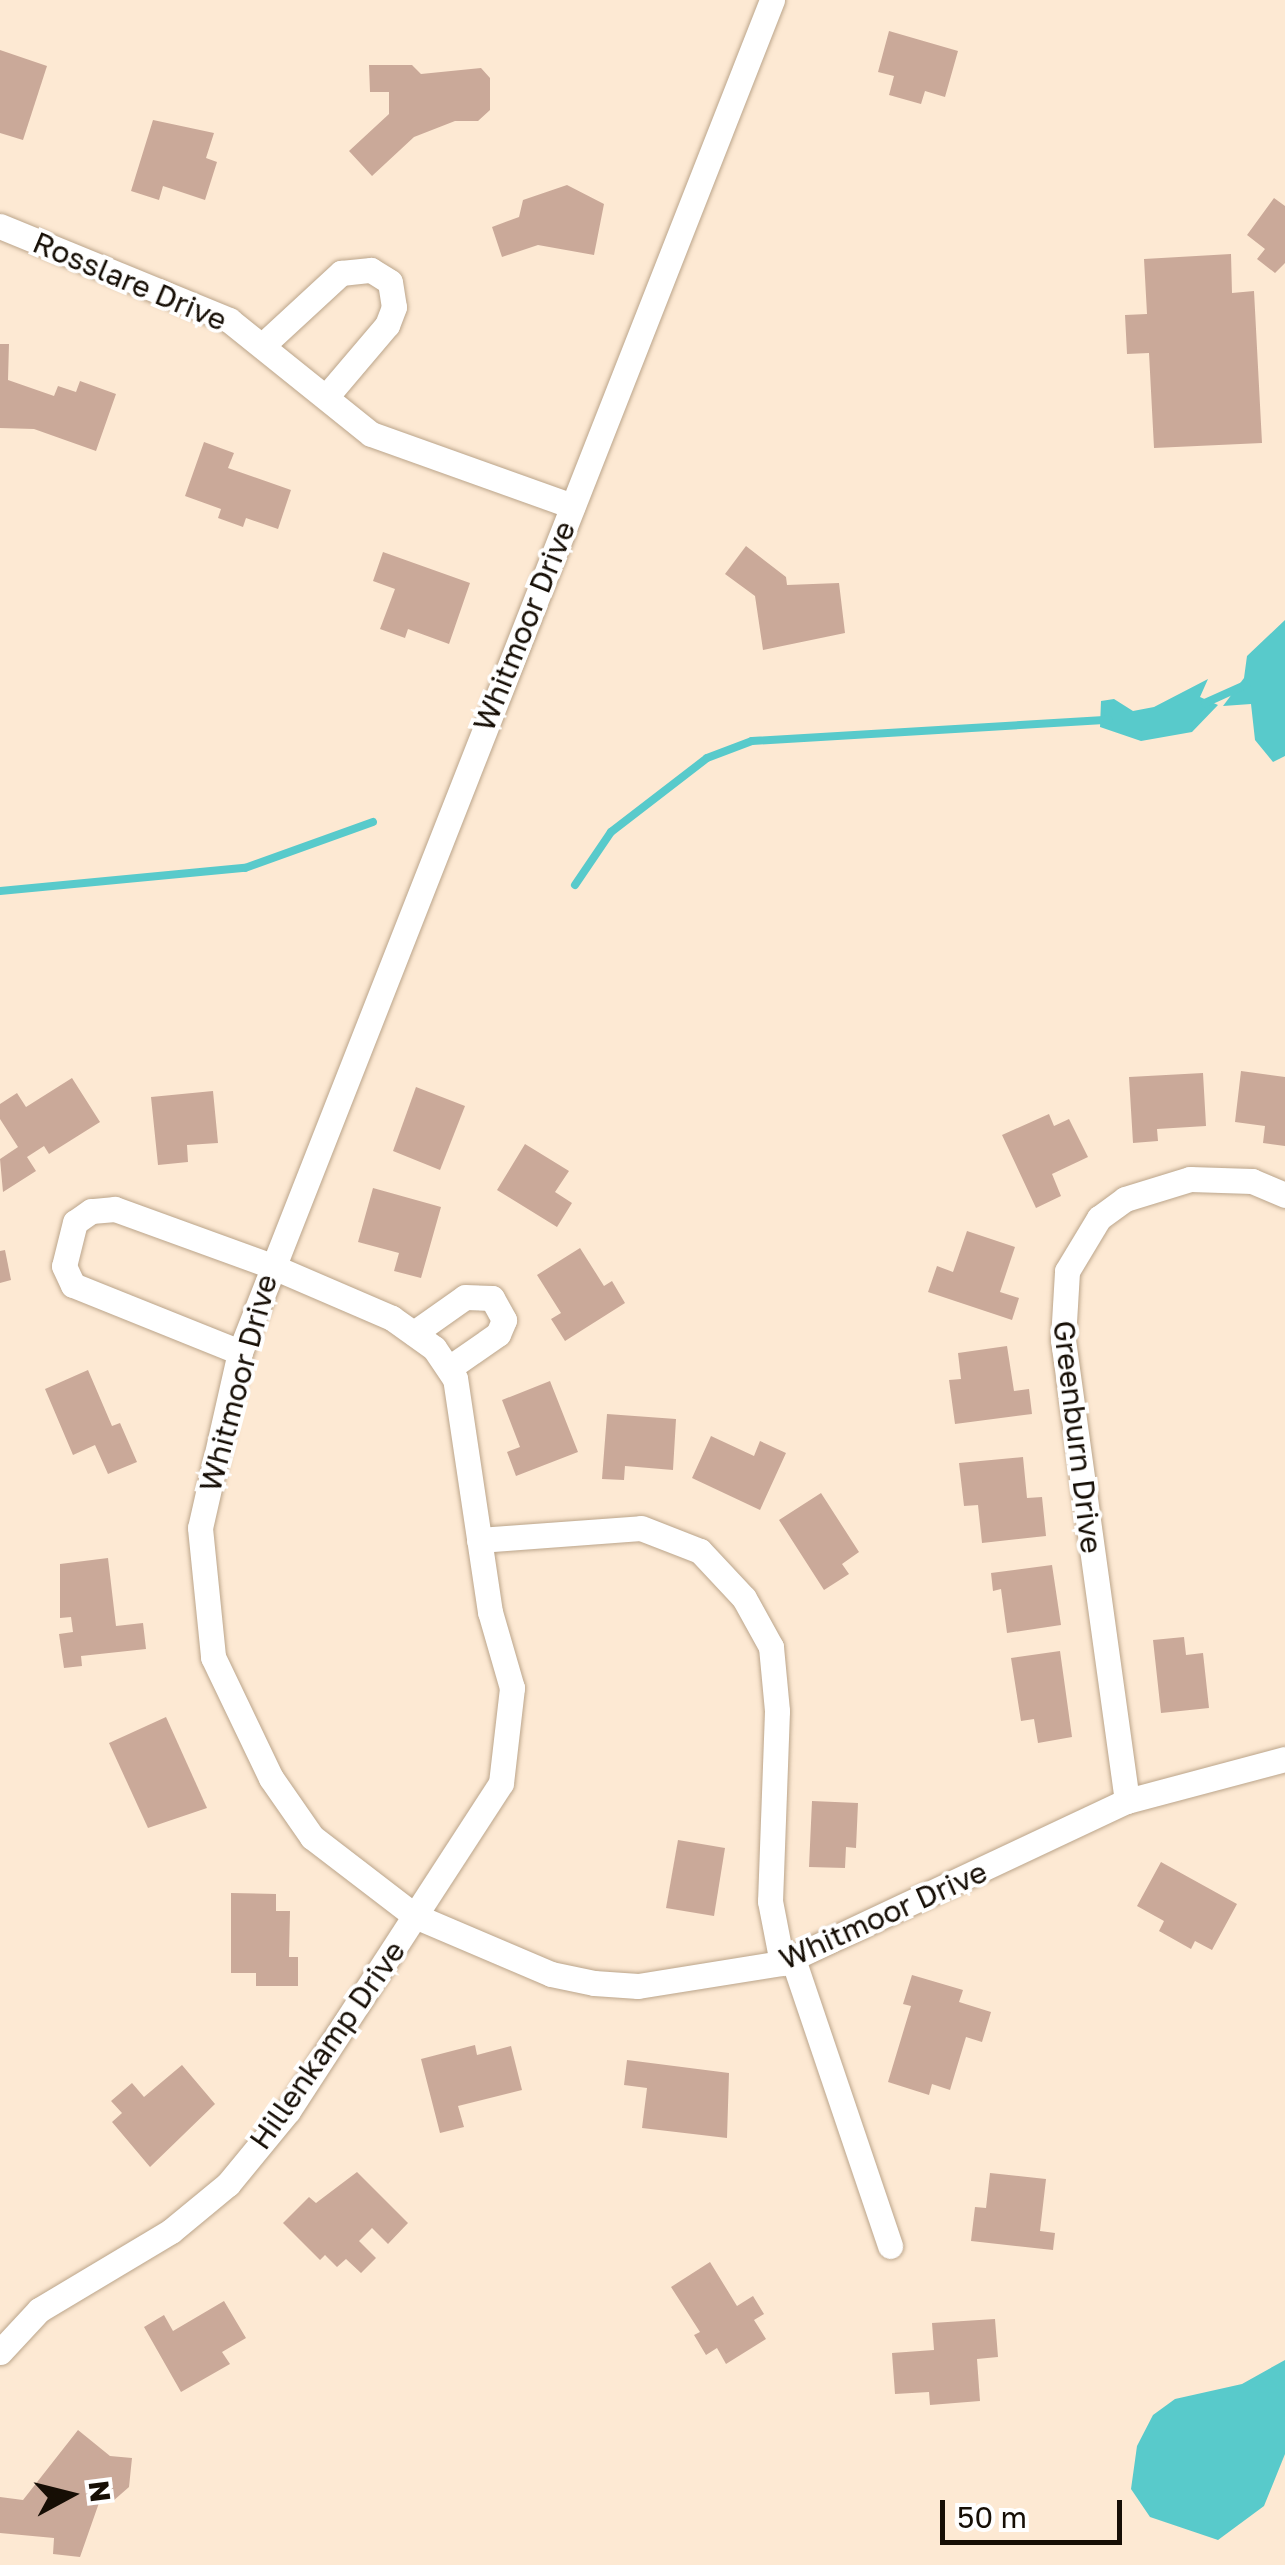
<!DOCTYPE html>
<style>
body{margin:0}
#map{position:relative;width:1285px;height:2565px;overflow:hidden;background:#fde9d3;font-family:"Golos Text",sans-serif}
div>[style]{position:absolute}
.water>*{inset:0;background:#58cacb}
.stream>*{height:8px;margin:-4px;padding:0 4px;transform-origin:4px;border-radius:4px;background:#58cacb}
.building>*{inset:0;background:#caa999}
.roads{filter:drop-shadow(0 0 2px #bba58b) drop-shadow(0 0 2px #bba58b)}
.minor>*{height:25px;margin:-12.5px;padding:0 12.5px;transform-origin:12.5px;border-radius:12.5px;background:#fff}
span{translate:-50% -50%;white-space:nowrap;text-align:center;line-height:1.15;-webkit-text-stroke:8px #fff;paint-order:stroke}
.street-label{font-size:30px;color:#160e05}
.north{position:absolute;left:20px;top:2445px;width:100px;height:100px;-webkit-text-stroke:8px #fff;paint-order:stroke;rotate:83deg;font-size:28px;font-weight:700;line-height:40px;text-align:center;color:#160e05}
.north::after{content:'';display:block;margin:auto;width:35px;height:45px;background:#160e05;clip-path:polygon(50% 0,100% 100%,50% 72%,0 100%)}
.scale{position:absolute;left:940px;top:2500px;width:182px;height:45px;box-sizing:border-box;border:5px solid #160e05;border-top:0;padding-left:12px;font-size:30px;line-height:35px;white-space:nowrap;color:#160e05;-webkit-text-stroke:8px #fff;paint-order:stroke}
</style>
<div id="map">
<div class="water">
<i style="clip-path:polygon(1285px 620px,1285px 756px,1273px 762px,1255px 740px,1251px 704px,1223px 706px,1244px 678px,1247px 656px)"></i>
<i style="clip-path:polygon(1208px 679px,1200px 697px,1218px 705px,1192px 732px,1141px 741px,1100px 727px,1101px 701px,1114px 699px,1133px 711px,1154px 707px)"></i>
<i style="clip-path:polygon(1285px 2360px,1285px 2454px,1264px 2506px,1218px 2540px,1150px 2517px,1131px 2489px,1137px 2446px,1153px 2415px,1175px 2399px,1242px 2384px)"></i>
</div>
<div class="stream">
<i style="left:1205px;top:703px;width:46px;rotate:-24.3deg"></i>
<i style="left:575px;top:885px;width:64px;rotate:-55.8deg"></i>
<i style="left:611px;top:832px;width:121px;rotate:-37.6deg"></i>
<i style="left:707px;top:758px;width:48px;rotate:-20.7deg"></i>
<i style="left:752px;top:741px;width:357px;rotate:-3.4deg"></i>
<i style="left:0;top:891px;width:246px;rotate:-5.4deg"></i>
<i style="left:245px;top:868px;width:136px;rotate:-19.8deg"></i>
</div>
<div class="building">
<i style="clip-path:polygon(889px 31px,958px 51px,945px 97px,925px 91px,921px 104px,889px 95px,894px 76px,878px 72px)"></i>
<i style="clip-path:polygon(0 50px,47px 66px,23px 140px,0 133px)"></i>
<i style="clip-path:polygon(369px 65px,412px 65px,421px 74px,481px 68px,490px 78px,490px 110px,478px 121px,455px 121px,414px 137px,372px 176px,349px 151px,389px 114px,389px 92px,370px 92px)"></i>
<i style="clip-path:polygon(153px 120px,214px 133px,206px 158px,217px 162px,205px 200px,163px 186px,159px 200px,131px 191px)"></i>
<i style="clip-path:polygon(567px 185px,604px 204px,594px 255px,538px 245px,502px 257px,492px 227px,519px 217px,523px 200px)"></i>
<i style="clip-path:polygon(1274px 198px,1285px 206px,1285px 263px,1275px 273px,1257px 259px,1265px 249px,1247px 235px)"></i>
<i style="clip-path:polygon(1231px 254px,1232px 293px,1254px 291px,1262px 443px,1154px 448px,1149px 353px,1127px 354px,1125px 315px,1147px 314px,1144px 259px)"></i>
<i style="clip-path:polygon(0 344px,9px 344px,8px 380px,54px 396px,58px 386px,76px 392px,80px 381px,116px 394px,96px 451px,34px 429px,0 428px)"></i>
<i style="clip-path:polygon(204px 442px,234px 453px,228px 468px,291px 490px,278px 529px,246px 518px,243px 527px,218px 518px,221px 509px,185px 496px)"></i>
<i style="clip-path:polygon(746px 546px,786px 577px,787px 585px,839px 583px,845px 633px,763px 650px,755px 596px,725px 574px)"></i>
<i style="clip-path:polygon(383px 552px,470px 583px,449px 644px,408px 629px,405px 638px,380px 629px,395px 589px,373px 581px)"></i>
<i style="clip-path:polygon(1241px 1071px,1285px 1077px,1285px 1146px,1263px 1143px,1265px 1126px,1235px 1122px)"></i>
<i style="clip-path:polygon(1203px 1073px,1206px 1126px,1157px 1129px,1158px 1141px,1133px 1143px,1129px 1077px)"></i>
<i style="clip-path:polygon(72px 1078px,100px 1122px,49px 1154px,44px 1146px,27px 1157px,36px 1171px,3px 1192px,0 1159px,18px 1147px,0 1119px,0 1104px,17px 1093px,26px 1107px)"></i>
<i style="clip-path:polygon(416px 1087px,465px 1106px,440px 1170px,393px 1151px)"></i>
<i style="clip-path:polygon(213px 1091px,218px 1143px,187px 1145px,188px 1162px,158px 1165px,151px 1097px)"></i>
<i style="clip-path:polygon(1049px 1114px,1054px 1126px,1069px 1119px,1088px 1157px,1052px 1174px,1061px 1196px,1036px 1208px,1002px 1135px)"></i>
<i style="clip-path:polygon(525px 1144px,569px 1171px,555px 1192px,572px 1203px,557px 1227px,497px 1190px)"></i>
<i style="clip-path:polygon(373px 1188px,441px 1207px,421px 1278px,394px 1271px,399px 1253px,358px 1242px)"></i>
<i style="clip-path:polygon(967px 1231px,1015px 1247px,1000px 1292px,1019px 1298px,1012px 1320px,928px 1292px,937px 1266px,953px 1272px)"></i>
<i style="clip-path:polygon(580px 1248px,604px 1286px,612px 1281px,625px 1303px,565px 1341px,551px 1319px,561px 1313px,537px 1275px)"></i>
<i style="clip-path:polygon(5px 1250px,11px 1280px,0 1283px,0 1251px)"></i>
<i style="clip-path:polygon(1007px 1346px,1014px 1391px,1029px 1389px,1032px 1414px,955px 1424px,949px 1380px,961px 1379px,958px 1353px)"></i>
<i style="clip-path:polygon(88px 1370px,112px 1426px,120px 1423px,137px 1462px,108px 1474px,95px 1445px,73px 1455px,45px 1389px)"></i>
<i style="clip-path:polygon(550px 1381px,578px 1452px,516px 1476px,507px 1452px,520px 1447px,502px 1400px)"></i>
<i style="clip-path:polygon(607px 1414px,676px 1419px,673px 1470px,625px 1466px,624px 1480px,602px 1479px)"></i>
<i style="clip-path:polygon(711px 1436px,754px 1456px,760px 1441px,786px 1453px,760px 1510px,692px 1478px)"></i>
<i style="clip-path:polygon(1023px 1457px,1027px 1498px,1042px 1497px,1046px 1536px,982px 1543px,978px 1505px,964px 1506px,959px 1463px)"></i>
<i style="clip-path:polygon(821px 1493px,859px 1552px,842px 1564px,849px 1574px,824px 1590px,779px 1520px)"></i>
<i style="clip-path:polygon(108px 1558px,116px 1626px,143px 1623px,146px 1649px,81px 1656px,82px 1666px,64px 1668px,59px 1634px,73px 1632px,71px 1617px,60px 1618px,60px 1564px)"></i>
<i style="clip-path:polygon(1052px 1565px,1061px 1625px,1007px 1633px,1001px 1589px,993px 1591px,991px 1573px)"></i>
<i style="clip-path:polygon(1184px 1637px,1186px 1655px,1203px 1653px,1209px 1708px,1161px 1713px,1153px 1640px)"></i>
<i style="clip-path:polygon(1060px 1651px,1072px 1737px,1038px 1743px,1034px 1719px,1021px 1721px,1011px 1658px)"></i>
<i style="clip-path:polygon(166px 1717px,207px 1808px,148px 1828px,109px 1743px)"></i>
<i style="clip-path:polygon(812px 1801px,858px 1803px,856px 1848px,846px 1847px,845px 1868px,809px 1867px)"></i>
<i style="clip-path:polygon(678px 1840px,725px 1848px,714px 1916px,666px 1908px)"></i>
<i style="clip-path:polygon(1161px 1862px,1237px 1904px,1212px 1950px,1195px 1941px,1191px 1949px,1159px 1931px,1164px 1921px,1137px 1906px)"></i>
<i style="clip-path:polygon(231px 1893px,276px 1894px,276px 1911px,290px 1911px,289px 1957px,298px 1957px,298px 1986px,256px 1986px,256px 1973px,231px 1973px)"></i>
<i style="clip-path:polygon(912px 1975px,963px 1990px,959px 2002px,991px 2012px,982px 2042px,966px 2037px,950px 2090px,932px 2084px,929px 2095px,888px 2082px,911px 2006px,903px 2004px)"></i>
<i style="clip-path:polygon(475px 2045px,477px 2055px,511px 2046px,522px 2090px,458px 2106px,464px 2127px,440px 2133px,421px 2059px)"></i>
<i style="clip-path:polygon(627px 2060px,729px 2073px,727px 2138px,642px 2128px,647px 2088px,624px 2085px)"></i>
<i style="clip-path:polygon(182px 2065px,215px 2104px,150px 2167px,112px 2122px,122px 2113px,111px 2101px,132px 2083px,144px 2097px)"></i>
<i style="clip-path:polygon(357px 2172px,408px 2223px,388px 2244px,372px 2228px,359px 2241px,376px 2258px,361px 2273px,346px 2259px,337px 2267px,325px 2255px,320px 2260px,283px 2223px,309px 2197px,316px 2203px)"></i>
<i style="clip-path:polygon(990px 2173px,1046px 2179px,1040px 2231px,1055px 2233px,1053px 2250px,971px 2241px,975px 2207px,986px 2208px)"></i>
<i style="clip-path:polygon(710px 2262px,737px 2306px,753px 2296px,764px 2314px,754px 2320px,766px 2339px,726px 2364px,717px 2348px,706px 2355px,694px 2335px,700px 2332px,671px 2287px)"></i>
<i style="clip-path:polygon(224px 2301px,246px 2338px,222px 2352px,230px 2364px,181px 2392px,144px 2327px,164px 2315px,173px 2331px)"></i>
<i style="clip-path:polygon(995px 2319px,998px 2357px,977px 2359px,980px 2401px,930px 2405px,929px 2392px,895px 2394px,892px 2353px,934px 2350px,932px 2323px)"></i>
<i style="clip-path:polygon(78px 2430px,110px 2456px,132px 2458px,129px 2487px,113px 2501px,100px 2500px,80px 2557px,53px 2554px,54px 2538px,0 2533px,0 2497px,23px 2500px)"></i>
</div>
<div class="roads">
<div class="minor">
<i style="left:772px;top:0;width:1453px;rotate:111.48deg"></i>
<i style="left:240px;top:1352px;width:180px;rotate:102.8deg"></i>
<i style="left:200px;top:1528px;width:130px;rotate:84.2deg"></i>
<i style="left:213px;top:1657px;width:134px;rotate:64.4deg"></i>
<i style="left:271px;top:1778px;width:72px;rotate:55.2deg"></i>
<i style="left:312px;top:1837px;width:130px;rotate:37.5deg"></i>
<i style="left:415px;top:1916px;width:148px;rotate:23.1deg"></i>
<i style="left:551px;top:1974px;width:44px;rotate:11.8deg"></i>
<i style="left:594px;top:1983px;width:44px;rotate:3.9deg"></i>
<i style="left:638px;top:1986px;width:146px;rotate:-9.1deg"></i>
<i style="left:782px;top:1963px;width:381px;rotate:-25.2deg"></i>
<i style="left:1127px;top:1801px;width:163px;rotate:-14.9deg"></i>
<i style="left:0;top:226px;width:248px;rotate:22.3deg"></i>
<i style="left:229px;top:320px;width:182px;rotate:38.8deg"></i>
<i style="left:371px;top:434px;width:214px;rotate:19.7deg"></i>
<i style="left:264px;top:344px;width:105px;rotate:-42.7deg"></i>
<i style="left:341px;top:273px;width:30px;rotate:-6deg"></i>
<i style="left:371px;top:270px;width:22px;rotate:32deg"></i>
<i style="left:390px;top:282px;width:25px;rotate:81deg"></i>
<i style="left:394px;top:307px;width:19px;rotate:111deg"></i>
<i style="left:387px;top:325px;width:94px;rotate:130.3deg"></i>
<i style="left:414px;top:1333px;width:62px;rotate:-35.2deg"></i>
<i style="left:465px;top:1297px;width:27px;rotate:2deg"></i>
<i style="left:492px;top:1298px;width:25px;rotate:61deg"></i>
<i style="left:504px;top:1320px;width:15px;rotate:113deg"></i>
<i style="left:498px;top:1334px;width:60px;rotate:145.2deg"></i>
<i style="left:479px;top:1540px;width:162px;rotate:-4.2deg"></i>
<i style="left:641px;top:1528px;width:63px;rotate:21.3deg"></i>
<i style="left:700px;top:1551px;width:64px;rotate:46.9deg"></i>
<i style="left:744px;top:1598px;width:56px;rotate:61.1deg"></i>
<i style="left:771px;top:1647px;width:64px;rotate:84.6deg"></i>
<i style="left:777px;top:1711px;width:190px;rotate:92.1deg"></i>
<i style="left:770px;top:1901px;width:63px;rotate:79deg"></i>
<i style="left:1127px;top:1801px;width:466px;rotate:-97.9deg"></i>
<i style="left:1063px;top:1339px;width:68px;rotate:-86.6deg"></i>
<i style="left:1067px;top:1271px;width:62px;rotate:-58.9deg"></i>
<i style="left:1099px;top:1218px;width:32px;rotate:-36deg"></i>
<i style="left:1125px;top:1199px;width:68px;rotate:-17.1deg"></i>
<i style="left:1190px;top:1179px;width:62px;rotate:1.8deg"></i>
<i style="left:1252px;top:1181px;width:36px;rotate:23deg"></i>
<i style="left:793px;top:1959px;width:303px;rotate:71.3deg"></i>
<i style="left:0;top:2352px;width:57px;rotate:-47.1deg"></i>
<i style="left:39px;top:2310px;width:154px;rotate:-30.9deg"></i>
<i style="left:171px;top:2231px;width:74px;rotate:-39.5deg"></i>
<i style="left:228px;top:2184px;width:94px;rotate:-50.6deg"></i>
<i style="left:288px;top:2111px;width:391px;rotate:-57deg"></i>
<i style="left:501px;top:1783px;width:96px;rotate:-83.4deg"></i>
<i style="left:512px;top:1688px;width:79px;rotate:-106.1deg"></i>
<i style="left:490px;top:1612px;width:236px;rotate:-98.5deg"></i>
<i style="left:455px;top:1379px;width:37px;rotate:-124deg"></i>
<i style="left:434px;top:1348px;width:52px;rotate:-144.5deg"></i>
<i style="left:392px;top:1318px;width:134px;rotate:-156.7deg"></i>
<i style="left:269px;top:1265px;width:164px;rotate:-160deg"></i>
<i style="left:115px;top:1209px;width:24px;rotate:175deg"></i>
<i style="left:91px;top:1211px;width:19px;rotate:145deg"></i>
<i style="left:75px;top:1222px;width:45px;rotate:104deg"></i>
<i style="left:64px;top:1266px;width:21px;rotate:65deg"></i>
<i style="left:73px;top:1285px;width:180px;rotate:21.9deg"></i>
</div>
</div>
<div class="street-label">
<span style="left:130px;top:281px;rotate:23deg">Rosslare Drive</span>
<span style="left:524px;top:626px;rotate:-68deg">Whitmoor Drive</span>
<span style="left:238px;top:1383px;rotate:-75deg">Whitmoor Drive</span>
<span style="left:1078px;top:1437px;rotate:83deg">Greenburn Drive</span>
<span style="left:883px;top:1915px;rotate:-24deg">Whitmoor Drive</span>
<span style="left:327px;top:2045px;rotate:-55deg">Hillenkamp Drive</span>
</div>
<div class="north">N</div>
<div class="scale">50 m</div>
</div>
